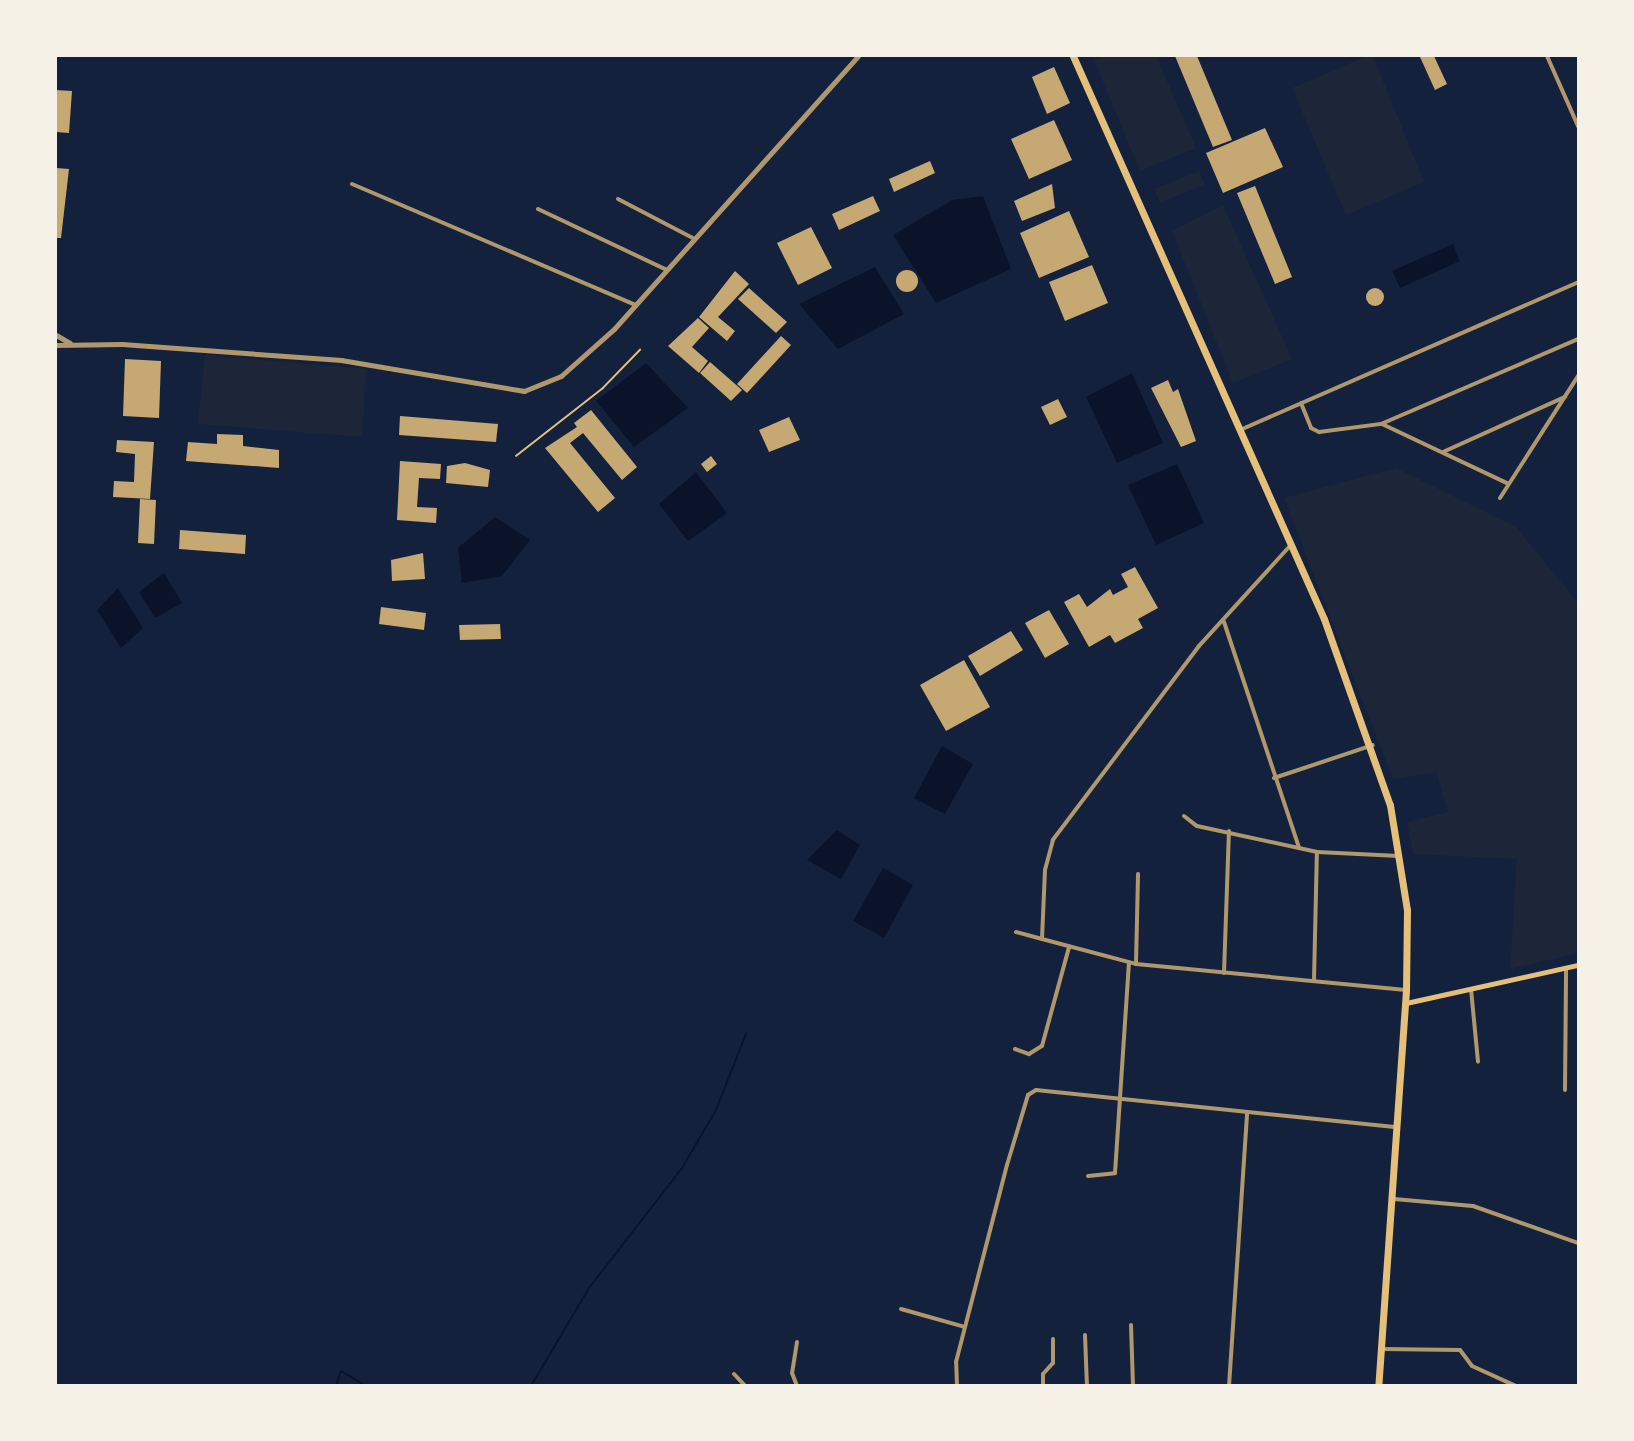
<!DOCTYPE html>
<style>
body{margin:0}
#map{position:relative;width:1634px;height:1441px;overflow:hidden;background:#14213d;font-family:"PT Sans",sans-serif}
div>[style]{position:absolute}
.green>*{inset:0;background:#1d2539}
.water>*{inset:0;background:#0b132b}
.stream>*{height:2px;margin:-1px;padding:0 1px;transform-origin:1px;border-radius:1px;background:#0b132b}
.building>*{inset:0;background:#c6a872}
.round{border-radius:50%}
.path>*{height:1.5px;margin:-0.75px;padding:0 0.75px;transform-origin:0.75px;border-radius:0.75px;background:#e5c07b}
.minor>*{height:4px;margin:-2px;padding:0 2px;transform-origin:2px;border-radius:2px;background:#b1986c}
.tertiary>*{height:5px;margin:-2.5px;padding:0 2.5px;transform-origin:2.5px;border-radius:2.5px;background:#b1986c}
.secondary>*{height:5px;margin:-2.5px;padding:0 2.5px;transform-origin:2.5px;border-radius:2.5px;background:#e5c07b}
.trunk>*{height:7px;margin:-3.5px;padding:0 3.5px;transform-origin:3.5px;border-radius:3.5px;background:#e5c07b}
span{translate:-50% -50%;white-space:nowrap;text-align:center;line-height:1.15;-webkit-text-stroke:6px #f6f1e7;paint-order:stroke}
.frame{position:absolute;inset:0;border:57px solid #f6f1e7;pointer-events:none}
</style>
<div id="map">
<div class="green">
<i style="clip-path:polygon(1105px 56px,1156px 56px,1196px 148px,1140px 171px,1094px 60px)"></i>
<i style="clip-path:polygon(1367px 56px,1373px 56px,1424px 182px,1346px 215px,1292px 88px)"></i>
<i style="clip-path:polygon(1199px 171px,1205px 184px,1160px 203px,1154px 189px)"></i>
<i style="clip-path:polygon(1223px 205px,1292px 359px,1233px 383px,1172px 231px)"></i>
<i style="clip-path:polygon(205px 355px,366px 369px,362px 437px,198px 424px)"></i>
<i style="clip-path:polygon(1396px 468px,1516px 527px,1578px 603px,1578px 953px,1510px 969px,1517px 859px,1413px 854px,1407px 822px,1448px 812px,1436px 772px,1393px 779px,1284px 498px)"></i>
</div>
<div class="water">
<i style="clip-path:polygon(983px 196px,1011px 269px,936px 303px,893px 235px,952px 200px)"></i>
<i style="clip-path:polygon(1453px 244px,1460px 261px,1400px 288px,1392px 271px)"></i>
<i style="clip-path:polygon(875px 267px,904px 314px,838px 349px,799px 304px)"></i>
<i style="clip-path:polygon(646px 363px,688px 408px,634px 447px,596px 401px)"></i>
<i style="clip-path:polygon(1132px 373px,1163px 443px,1117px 463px,1086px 397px)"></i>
<i style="clip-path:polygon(1177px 464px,1204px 523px,1156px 545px,1128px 485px)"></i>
<i style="clip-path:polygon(696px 472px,727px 513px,688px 541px,659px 504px)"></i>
<i style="clip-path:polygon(495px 517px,530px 540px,502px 576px,462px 583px,458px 548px)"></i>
<i style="clip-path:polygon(164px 573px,182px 603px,155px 618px,139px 592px)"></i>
<i style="clip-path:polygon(118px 588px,143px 628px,121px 648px,97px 610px)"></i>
<i style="clip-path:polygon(942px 746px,973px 764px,945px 814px,914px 798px)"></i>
<i style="clip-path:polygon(837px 830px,860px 845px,841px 879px,807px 860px)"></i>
<i style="clip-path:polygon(883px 868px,913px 885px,884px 938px,853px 921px)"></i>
</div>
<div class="stream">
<i style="left:336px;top:1386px;width:16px;rotate:-72deg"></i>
<i style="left:341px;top:1371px;width:29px;rotate:31deg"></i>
<i style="left:531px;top:1386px;width:114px;rotate:-59.4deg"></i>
<i style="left:589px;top:1288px;width:152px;rotate:-52.2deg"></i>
<i style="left:682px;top:1168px;width:67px;rotate:-59.6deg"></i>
<i style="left:716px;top:1110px;width:82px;rotate:-68.5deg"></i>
</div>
<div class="building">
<i style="clip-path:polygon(1175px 56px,1197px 56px,1232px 140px,1213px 147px)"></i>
<i style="clip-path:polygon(1434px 56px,1447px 84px,1435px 90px,1420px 57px)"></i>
<i style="clip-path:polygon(1054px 67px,1070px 103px,1047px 114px,1032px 77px)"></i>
<i style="clip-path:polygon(56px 90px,72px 91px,69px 133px,56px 132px)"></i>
<i style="clip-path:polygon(1054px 120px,1072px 160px,1029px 179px,1011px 139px)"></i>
<i style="clip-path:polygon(1265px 128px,1283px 167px,1223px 193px,1206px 153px)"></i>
<i style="clip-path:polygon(930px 161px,935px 173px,894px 192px,889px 179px)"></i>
<i style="clip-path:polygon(56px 168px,69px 169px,61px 238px,56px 238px)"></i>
<i style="clip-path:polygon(1052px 184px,1055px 208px,1022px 221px,1014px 201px)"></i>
<i style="clip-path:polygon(1255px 186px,1292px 277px,1275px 284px,1237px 193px)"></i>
<i style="clip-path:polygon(873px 196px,880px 211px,839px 230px,832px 214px)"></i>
<i style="clip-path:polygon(1069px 211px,1089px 257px,1039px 278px,1020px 233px)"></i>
<i style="clip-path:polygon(811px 227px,832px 268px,798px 285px,777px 243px)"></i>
<i style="clip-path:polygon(1092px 265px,1108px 303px,1065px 321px,1049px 282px)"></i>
<i class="round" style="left:896px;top:270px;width:22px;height:22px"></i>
<i style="clip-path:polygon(735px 271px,749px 284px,718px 317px,735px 331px,727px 341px,699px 317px)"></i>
<i style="clip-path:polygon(749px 288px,787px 322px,776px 333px,738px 299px)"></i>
<i class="round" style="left:1366px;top:288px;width:18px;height:18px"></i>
<i style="clip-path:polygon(698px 318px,709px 328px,692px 347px,708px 361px,699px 373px,668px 346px)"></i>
<i style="clip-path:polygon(781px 336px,791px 345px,747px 393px,737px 384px)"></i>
<i style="clip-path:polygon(125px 359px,161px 361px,159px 418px,123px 416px)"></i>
<i style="clip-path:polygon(710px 362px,742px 390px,731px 401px,700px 373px)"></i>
<i style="clip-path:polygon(1168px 380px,1173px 392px,1178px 389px,1196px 441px,1181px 447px,1151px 388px)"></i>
<i style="clip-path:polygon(1058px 399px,1067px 417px,1050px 425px,1041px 407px)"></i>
<i style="clip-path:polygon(591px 410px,637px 467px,622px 480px,583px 433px,570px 443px,615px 498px,598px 512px,545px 448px,577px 427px,574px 423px)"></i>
<i style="clip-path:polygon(400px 416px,498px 424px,496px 442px,399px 435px)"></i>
<i style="clip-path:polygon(789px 417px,800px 440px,769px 452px,759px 430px)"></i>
<i style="clip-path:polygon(217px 434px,243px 435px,243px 446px,279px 450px,279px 468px,186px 461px,188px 442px,217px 444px)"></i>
<i style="clip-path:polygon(117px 440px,154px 442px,150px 499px,113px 497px,114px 481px,134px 482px,135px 454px,116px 452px)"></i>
<i style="clip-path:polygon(711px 456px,717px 464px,707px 472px,701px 464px)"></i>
<i style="clip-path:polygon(400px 461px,441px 464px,440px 479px,419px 478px,417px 507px,437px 508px,436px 523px,397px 520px)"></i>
<i style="clip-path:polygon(465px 463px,490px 470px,488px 487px,446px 483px,447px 466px)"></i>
<i style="clip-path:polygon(140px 499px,156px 500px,154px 544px,138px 543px)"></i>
<i style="clip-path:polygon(180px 530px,246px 535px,245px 554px,179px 549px)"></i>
<i style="clip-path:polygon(423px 553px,425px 579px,392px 581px,391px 560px)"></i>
<i style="clip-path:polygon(1135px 567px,1158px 608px,1138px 619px,1143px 628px,1115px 643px,1110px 635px,1089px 647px,1064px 602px,1079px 594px,1087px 607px,1110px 589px,1113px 595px,1128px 587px,1121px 574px)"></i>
<i style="clip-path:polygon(381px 607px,426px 613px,424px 630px,379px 624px)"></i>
<i style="clip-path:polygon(1049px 610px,1069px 644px,1045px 658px,1025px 623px)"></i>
<i style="clip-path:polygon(500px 624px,501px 639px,460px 640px,459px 625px)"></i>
<i style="clip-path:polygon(1011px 631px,1023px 650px,980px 676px,968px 656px)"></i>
<i style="clip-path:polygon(964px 660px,990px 707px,946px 731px,920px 685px)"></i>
</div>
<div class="path">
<i style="left:516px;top:456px;width:110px;rotate:-38deg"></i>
<i style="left:603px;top:388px;width:53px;rotate:-45.8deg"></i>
</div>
<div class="minor">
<i style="left:1547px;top:56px;width:77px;rotate:66.1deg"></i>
<i style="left:352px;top:184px;width:308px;rotate:23.1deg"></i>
<i style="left:618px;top:199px;width:87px;rotate:27.5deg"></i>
<i style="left:538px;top:209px;width:143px;rotate:25.3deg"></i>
<i style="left:1301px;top:403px;width:27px;rotate:68deg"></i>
<i style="left:1311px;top:428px;width:9px;rotate:27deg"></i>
<i style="left:1319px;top:432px;width:63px;rotate:-7.4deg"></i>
<i style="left:1381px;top:424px;width:215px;rotate:-23.3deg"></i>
<i style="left:1382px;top:424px;width:140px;rotate:25.3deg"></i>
<i style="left:1240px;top:430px;width:369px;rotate:-23.6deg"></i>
<i style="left:1443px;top:452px;width:134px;rotate:-24.3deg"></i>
<i style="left:1500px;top:498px;width:145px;rotate:-57.4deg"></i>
<i style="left:1289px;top:547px;width:134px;rotate:132.3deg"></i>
<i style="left:1199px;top:646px;width:243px;rotate:127deg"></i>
<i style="left:1053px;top:840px;width:31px;rotate:105deg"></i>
<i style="left:1045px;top:870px;width:69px;rotate:92.5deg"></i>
<i style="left:1042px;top:939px;width:97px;rotate:14.9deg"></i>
<i style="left:1136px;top:964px;width:271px;rotate:5.5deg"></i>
<i style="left:1224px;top:622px;width:238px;rotate:71.6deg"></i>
<i style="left:1274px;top:778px;width:104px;rotate:-18.4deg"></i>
<i style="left:1184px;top:816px;width:16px;rotate:38deg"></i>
<i style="left:1197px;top:826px;width:123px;rotate:12.2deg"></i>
<i style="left:1317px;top:852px;width:82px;rotate:2.8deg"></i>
<i style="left:1016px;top:932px;width:27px;rotate:15deg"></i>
<i style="left:1136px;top:964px;width:90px;rotate:-88.7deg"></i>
<i style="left:1224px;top:973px;width:142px;rotate:-88deg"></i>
<i style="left:1314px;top:980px;width:128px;rotate:-88.7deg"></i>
<i style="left:1471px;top:989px;width:73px;rotate:84.5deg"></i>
<i style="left:1015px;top:1049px;width:15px;rotate:20deg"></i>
<i style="left:1029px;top:1054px;width:15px;rotate:-32deg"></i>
<i style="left:1042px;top:1046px;width:103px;rotate:-74.7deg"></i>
<i style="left:1565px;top:1090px;width:122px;rotate:-89.5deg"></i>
<i style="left:1088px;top:1176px;width:27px;rotate:-6deg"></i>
<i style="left:1115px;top:1173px;width:210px;rotate:-86.2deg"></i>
<i style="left:1394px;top:1199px;width:79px;rotate:5.1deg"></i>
<i style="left:1473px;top:1206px;width:111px;rotate:19.4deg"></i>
<i style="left:901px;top:1309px;width:66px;rotate:15.7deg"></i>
<i style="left:1131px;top:1325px;width:61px;rotate:88.1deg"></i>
<i style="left:1085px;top:1335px;width:51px;rotate:87.8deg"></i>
<i style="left:797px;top:1342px;width:31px;rotate:99deg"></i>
<i style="left:792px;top:1373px;width:14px;rotate:69deg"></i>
<i style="left:1382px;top:1349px;width:78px;rotate:0.7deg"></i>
<i style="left:1460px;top:1350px;width:20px;rotate:53deg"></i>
<i style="left:1472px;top:1366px;width:48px;rotate:24.4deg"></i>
<i style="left:734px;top:1374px;width:16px;rotate:47deg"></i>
<i style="left:957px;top:1386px;width:24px;rotate:-92deg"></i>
<i style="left:956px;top:1362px;width:203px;rotate:-75.5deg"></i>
<i style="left:1007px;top:1165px;width:73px;rotate:-73.3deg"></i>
<i style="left:1028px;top:1095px;width:9px;rotate:-32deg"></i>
<i style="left:1036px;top:1090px;width:363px;rotate:5.9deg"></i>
<i style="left:1043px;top:1386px;width:12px;rotate:-90deg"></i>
<i style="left:1043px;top:1374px;width:15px;rotate:-48deg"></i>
<i style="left:1053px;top:1363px;width:24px;rotate:-90deg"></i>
<i style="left:1229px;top:1386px;width:273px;rotate:-86.2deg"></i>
</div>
<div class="tertiary">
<i style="left:56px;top:335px;width:16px;rotate:30deg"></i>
<i style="left:56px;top:345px;width:66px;rotate:-0.9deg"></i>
<i style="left:122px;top:344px;width:220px;rotate:4.2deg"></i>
<i style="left:341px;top:360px;width:186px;rotate:9.6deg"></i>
<i style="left:524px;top:391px;width:40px;rotate:-22deg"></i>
<i style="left:561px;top:376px;width:71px;rotate:-41.6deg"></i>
<i style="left:614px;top:329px;width:366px;rotate:-48.2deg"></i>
</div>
<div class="secondary">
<i style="left:1406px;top:1003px;width:176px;rotate:-12.5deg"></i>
</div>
<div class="trunk">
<i style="left:1073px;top:56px;width:616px;rotate:65.97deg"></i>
<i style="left:1324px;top:619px;width:197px;rotate:70.5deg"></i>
<i style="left:1390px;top:805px;width:106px;rotate:80.8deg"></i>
<i style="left:1407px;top:910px;width:80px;rotate:90.7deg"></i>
<i style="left:1406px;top:990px;width:397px;rotate:94deg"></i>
</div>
<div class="frame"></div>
</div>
